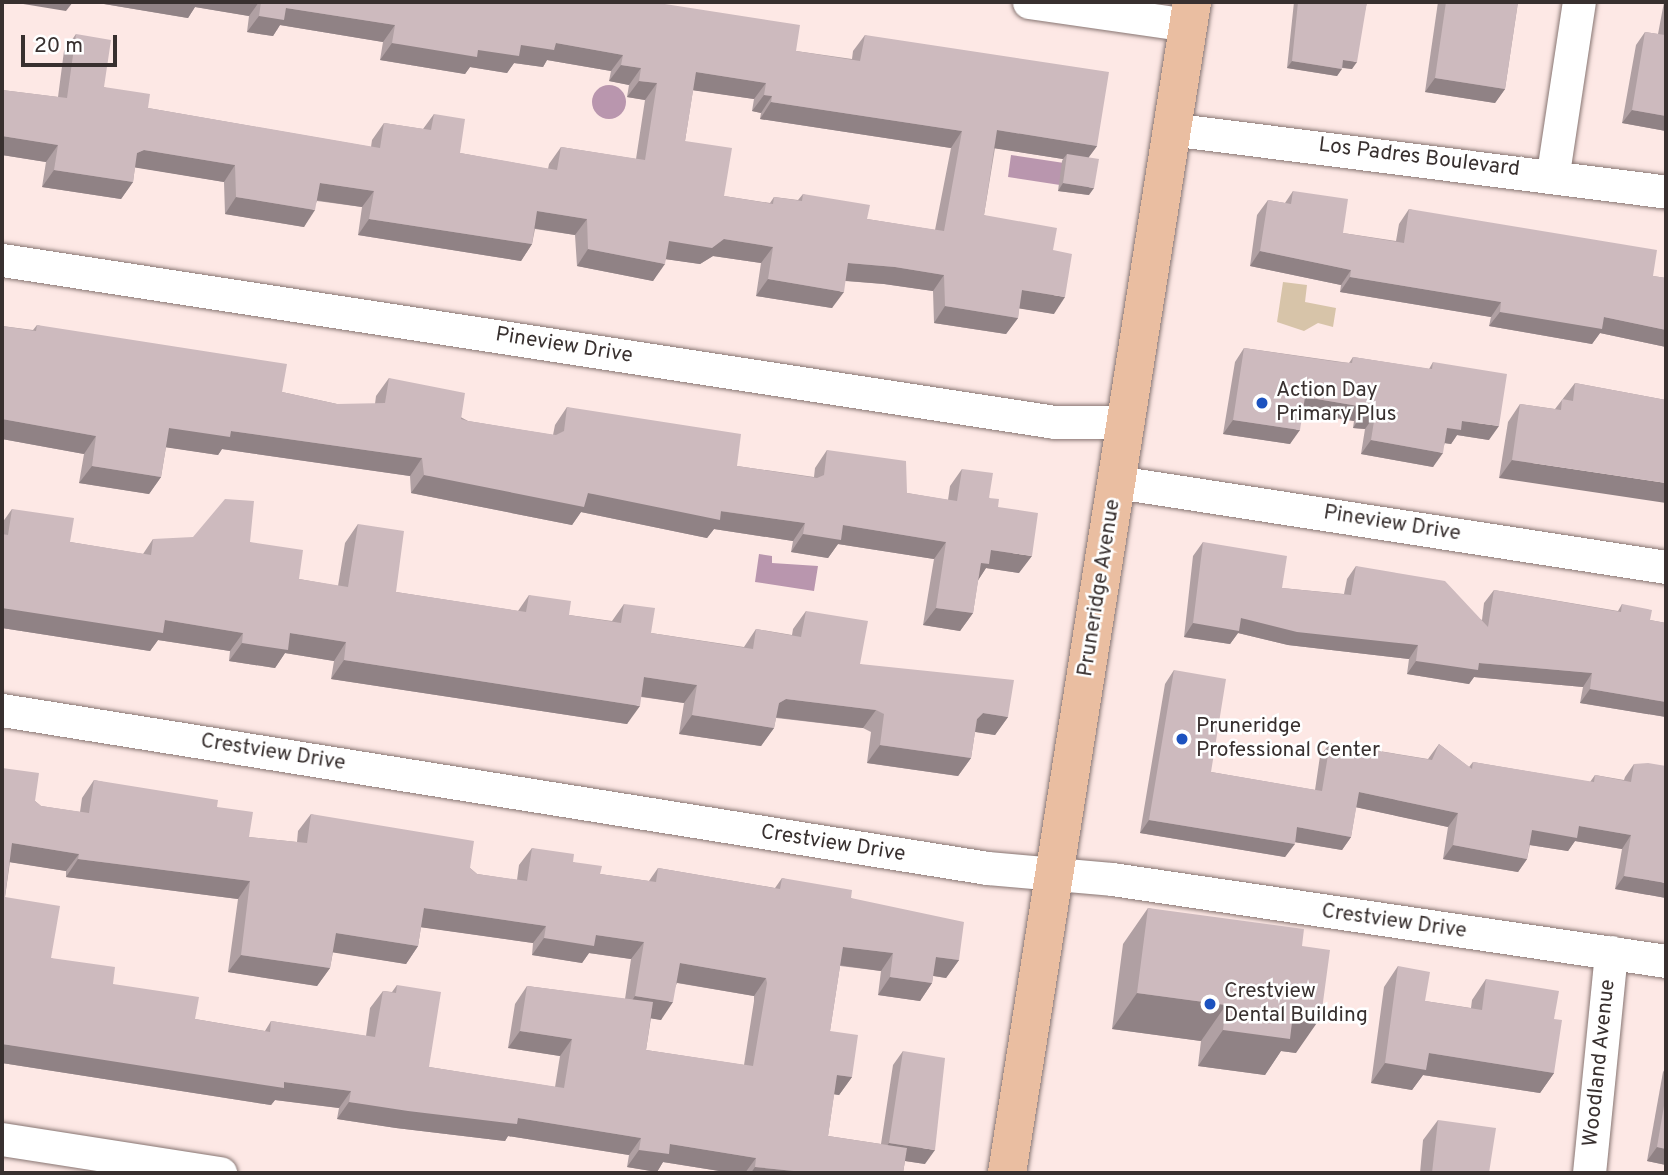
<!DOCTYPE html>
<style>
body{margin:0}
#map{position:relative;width:1668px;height:1175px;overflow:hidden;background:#fde8e5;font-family:Overpass,sans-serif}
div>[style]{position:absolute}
.green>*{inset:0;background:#d7c4a9}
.water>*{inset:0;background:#b996ae}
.round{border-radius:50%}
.roads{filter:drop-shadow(0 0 2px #877572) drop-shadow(0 0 2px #877572)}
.minor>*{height:33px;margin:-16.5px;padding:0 16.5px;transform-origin:16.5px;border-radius:16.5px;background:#fff}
.major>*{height:38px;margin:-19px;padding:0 19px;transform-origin:19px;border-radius:19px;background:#eabea1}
.wall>*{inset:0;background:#b0a0a3}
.shaded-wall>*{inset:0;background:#908285}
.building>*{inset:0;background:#cdbabe}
.dots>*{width:19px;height:19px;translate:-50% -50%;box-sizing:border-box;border:4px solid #fff;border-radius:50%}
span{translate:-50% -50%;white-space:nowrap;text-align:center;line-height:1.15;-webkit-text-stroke:5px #fff;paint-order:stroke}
.street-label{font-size:21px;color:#38302f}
.poi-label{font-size:21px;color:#38302f}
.left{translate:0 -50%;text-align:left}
.frame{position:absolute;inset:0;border:4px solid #38302f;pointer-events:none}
.scale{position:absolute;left:21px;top:35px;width:96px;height:32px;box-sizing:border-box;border:4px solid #38302f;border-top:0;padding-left:9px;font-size:21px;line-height:24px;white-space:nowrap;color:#38302f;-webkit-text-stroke:5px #fff;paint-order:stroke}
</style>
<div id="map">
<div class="green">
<i style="clip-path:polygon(1283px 282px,1307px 285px,1305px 302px,1336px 308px,1333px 327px,1318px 323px,1304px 331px,1277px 322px)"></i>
</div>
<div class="water">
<i class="round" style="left:592px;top:85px;width:34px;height:34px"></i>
<i style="clip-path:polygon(1011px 155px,1064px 163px,1060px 185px,1008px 177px)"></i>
<i style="clip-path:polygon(759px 554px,772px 556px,772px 563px,818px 566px,814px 591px,755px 582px)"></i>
</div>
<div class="roads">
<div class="minor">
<i style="left:1029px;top:2px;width:162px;rotate:8.2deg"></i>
<i style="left:1170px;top:129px;width:500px;rotate:7.2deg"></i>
<i style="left:1553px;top:173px;width:173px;rotate:-81.4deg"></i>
<i style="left:2px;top:260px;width:1064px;rotate:8.75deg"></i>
<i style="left:1054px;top:422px;width:72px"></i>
<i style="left:1117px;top:482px;width:556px;rotate:8.8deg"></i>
<i style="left:2px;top:710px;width:998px;rotate:9.11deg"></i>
<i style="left:987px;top:868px;width:125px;rotate:5deg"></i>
<i style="left:1112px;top:879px;width:560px;rotate:8.42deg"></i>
<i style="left:2px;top:1139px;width:221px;rotate:8.9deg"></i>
<i style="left:1589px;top:1173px;width:222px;rotate:-84.3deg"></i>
</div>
<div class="major">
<i style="left:1007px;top:1173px;width:1186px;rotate:-81.02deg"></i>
</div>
</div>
<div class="wall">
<i style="clip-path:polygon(evenodd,92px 2px,652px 2px,796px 51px,852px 59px,853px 51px,865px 35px,1097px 146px,1089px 157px,1089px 195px,1058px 191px,1062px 161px,1063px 159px,995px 148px,984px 215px,1053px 250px,1054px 314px,1019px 308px,1018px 318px,1006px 334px,934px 323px,933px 291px,884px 284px,845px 281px,832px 308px,756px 296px,761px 263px,713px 256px,700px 264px,666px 259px,653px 281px,577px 266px,575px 235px,535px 229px,532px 244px,521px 261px,358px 235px,362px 207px,317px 201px,304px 227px,225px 214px,224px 182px,135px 167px,133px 182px,121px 199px,42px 187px,46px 162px,2px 155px,2px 90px,58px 97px,64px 51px,76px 34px,104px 87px,148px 108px,371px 147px,372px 140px,384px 123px,423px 129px,434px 114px,460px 153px,548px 169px,549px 164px,561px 147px,636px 159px,645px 100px,627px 97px,629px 85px,609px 81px,611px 71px,547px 60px,543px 67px,514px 63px,507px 73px,470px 67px,465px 74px,380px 60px,383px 42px,280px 25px,273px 36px,247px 32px,249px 16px,195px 7px,188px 18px,92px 2px,693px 90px,754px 99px,752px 111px,761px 113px,760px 119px,951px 148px,935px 230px,867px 219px,803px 194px,798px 200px,774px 197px,770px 203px,724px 196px,685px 141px,693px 90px)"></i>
<i style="clip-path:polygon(1294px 2px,1367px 2px,1352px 69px,1342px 68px,1337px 76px,1287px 68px)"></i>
<i style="clip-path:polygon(1438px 2px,1518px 2px,1505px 89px,1495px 103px,1425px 92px)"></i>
<i style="clip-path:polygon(1664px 2px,1666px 2px,1666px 131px,1622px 123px,1636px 45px,1645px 32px,1658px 34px)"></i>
<i style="clip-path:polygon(1293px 191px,1343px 233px,1396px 241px,1399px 224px,1409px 209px,1653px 276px,1666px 278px,1666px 347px,1600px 333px,1592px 344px,1489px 326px,1491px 317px,1340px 292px,1341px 285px,1250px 266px,1257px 215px,1268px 200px,1285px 203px)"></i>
<i style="clip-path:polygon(37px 325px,282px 392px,337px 404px,375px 404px,376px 396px,389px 378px,468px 421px,553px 435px,555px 425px,567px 407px,737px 466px,814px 477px,815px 468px,827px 450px,907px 493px,948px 500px,950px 486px,962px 469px,998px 507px,1019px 573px,986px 568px,978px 580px,973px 613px,960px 631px,923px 625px,934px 559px,838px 544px,828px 558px,791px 552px,793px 541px,714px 529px,707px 538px,581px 512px,572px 525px,411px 493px,410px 476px,222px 449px,218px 455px,166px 447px,161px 477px,149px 494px,79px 483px,84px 454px,2px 439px,2px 326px,33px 330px)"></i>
<i style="clip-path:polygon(1244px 348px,1349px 363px,1353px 357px,1429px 369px,1433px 362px,1489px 440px,1457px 435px,1451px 444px,1445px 443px,1433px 467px,1361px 454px,1365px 429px,1353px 428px,1354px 421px,1303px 412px,1290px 444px,1223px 434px,1235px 362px)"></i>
<i style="clip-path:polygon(1575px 383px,1666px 400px,1499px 478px,1508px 422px,1520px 404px,1555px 409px)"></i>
<i style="clip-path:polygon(12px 509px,70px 542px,143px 554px,153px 539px,250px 542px,299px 579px,338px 586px,345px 543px,358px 524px,396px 592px,518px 611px,529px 595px,569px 615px,612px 621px,624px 604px,651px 633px,744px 647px,756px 629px,792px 635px,793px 629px,806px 611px,860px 664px,1008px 717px,995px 735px,975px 732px,971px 758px,958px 776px,867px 763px,871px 732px,863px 728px,776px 718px,774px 728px,761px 746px,679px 734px,684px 703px,641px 697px,627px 724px,331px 679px,334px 661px,285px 653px,275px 668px,229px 661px,230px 651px,158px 640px,150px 651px,2px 628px,2px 523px)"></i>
<i style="clip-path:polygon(1203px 542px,1282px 588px,1344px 594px,1347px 579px,1356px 566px,1482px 620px,1484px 603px,1494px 590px,1618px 611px,1622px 604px,1650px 620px,1666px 623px,1666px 717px,1580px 703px,1583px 687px,1474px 677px,1469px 684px,1407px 674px,1409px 659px,1288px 645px,1238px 633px,1230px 644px,1184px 637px,1193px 556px)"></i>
<i style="clip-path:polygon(1174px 670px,1211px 772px,1315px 790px,1320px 756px,1330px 743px,1428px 759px,1439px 744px,1469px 767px,1473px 762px,1590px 782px,1595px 775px,1624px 780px,1625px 777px,1634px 764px,1666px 898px,1615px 889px,1622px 849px,1575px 841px,1568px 851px,1530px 845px,1527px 859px,1518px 872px,1443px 859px,1448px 827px,1356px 807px,1351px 837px,1342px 850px,1295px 842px,1285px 857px,1140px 833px,1165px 684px)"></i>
<i style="clip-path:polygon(evenodd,2px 768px,35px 801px,41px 806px,80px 812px,82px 798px,94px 780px,217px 807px,249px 837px,297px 842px,298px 831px,311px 814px,470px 868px,477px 874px,517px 880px,519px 865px,532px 848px,573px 862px,600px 874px,649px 881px,658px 868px,775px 888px,782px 878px,851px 898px,959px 960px,946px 978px,933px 976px,932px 983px,920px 1001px,878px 995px,881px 971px,840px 966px,830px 1031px,852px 1077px,839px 1095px,834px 1094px,828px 1136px,881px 1144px,893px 1065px,903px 1051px,925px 1164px,905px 1161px,903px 1173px,732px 1173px,663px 1162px,657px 1172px,627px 1167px,629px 1155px,508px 1136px,505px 1141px,396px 1128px,337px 1119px,339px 1108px,275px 1100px,271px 1105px,2px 1063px,2px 768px,10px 862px,66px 871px,66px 877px,238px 899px,228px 972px,317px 986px,330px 968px,333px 952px,406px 964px,418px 946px,421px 927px,533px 943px,532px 955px,582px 963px,589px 953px,631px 959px,625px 999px,527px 986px,515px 1004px,508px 1048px,560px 1056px,555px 1087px,429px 1067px,397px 985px,392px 992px,383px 991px,370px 1008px,366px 1036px,271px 1021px,265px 1031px,195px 1019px,51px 958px,5px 897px,10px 862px,2px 768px,677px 983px,754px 996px,754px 1001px,744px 1065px,646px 1050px,651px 1018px,661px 1020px,677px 983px)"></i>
<i style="clip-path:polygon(1148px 908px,1302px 946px,1296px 1053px,1281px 1051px,1265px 1075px,1198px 1066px,1201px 1041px,1112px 1029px,1123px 944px)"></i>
<i style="clip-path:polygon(1398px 966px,1425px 1001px,1471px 1008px,1472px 1000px,1486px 979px,1554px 1019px,1554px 1073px,1540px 1093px,1423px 1075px,1412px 1090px,1371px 1083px,1384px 987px)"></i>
<i style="clip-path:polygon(1666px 1067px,1666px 1165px,1647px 1161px,1663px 1072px)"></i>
<i style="clip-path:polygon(1438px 1120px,1489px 1173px,1420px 1173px,1423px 1140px)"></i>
</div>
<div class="shaded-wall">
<i style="clip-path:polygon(11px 2px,73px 2px,66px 11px)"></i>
<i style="clip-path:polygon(92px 2px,259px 2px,249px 16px,195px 7px,188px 18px)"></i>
<i style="clip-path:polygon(286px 8px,395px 25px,383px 42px,280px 25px,273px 36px,247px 32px,259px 16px)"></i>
<i style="clip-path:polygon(392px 43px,478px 50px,521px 45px,556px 43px,623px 55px,611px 71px,547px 60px,543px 67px,514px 63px,507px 73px,470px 67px,465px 74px,380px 60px)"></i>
<i style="clip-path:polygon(1343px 60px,1357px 62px,1352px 69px,1338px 67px)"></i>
<i style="clip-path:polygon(1292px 61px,1342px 69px,1337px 76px,1287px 68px)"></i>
<i style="clip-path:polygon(621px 65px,641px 68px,629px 85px,609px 81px)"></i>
<i style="clip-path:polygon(696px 72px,766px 83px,754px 99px,684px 89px)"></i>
<i style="clip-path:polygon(1435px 78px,1505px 89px,1495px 103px,1425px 92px)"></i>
<i style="clip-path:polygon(639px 81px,657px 83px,645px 100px,627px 97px)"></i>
<i style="clip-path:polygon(764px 95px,772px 96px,761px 113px,752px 111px)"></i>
<i style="clip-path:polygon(771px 102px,962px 131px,951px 148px,760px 119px)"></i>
<i style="clip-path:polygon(1632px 110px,1666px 116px,1666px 131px,1622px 123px)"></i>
<i style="clip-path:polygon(997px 130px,1097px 146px,1085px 162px,1067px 154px,1063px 159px,986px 147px)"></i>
<i style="clip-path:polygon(2px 136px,58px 145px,46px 162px,2px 155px)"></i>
<i style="clip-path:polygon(144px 150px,235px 165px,224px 182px,132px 167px,137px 153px)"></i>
<i style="clip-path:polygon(54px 170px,133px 182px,121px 199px,42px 187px)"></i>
<i style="clip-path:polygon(320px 183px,374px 191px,362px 207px,308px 199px)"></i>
<i style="clip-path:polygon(1063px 183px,1094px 188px,1089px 195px,1058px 191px)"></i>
<i style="clip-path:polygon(236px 197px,315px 210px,304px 227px,225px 214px)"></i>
<i style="clip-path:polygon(537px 211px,587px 219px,575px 235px,526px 227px)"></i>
<i style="clip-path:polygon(369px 219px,532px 244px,521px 261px,358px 235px)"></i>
<i style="clip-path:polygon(724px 239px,773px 247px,761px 263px,713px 256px,700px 264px,657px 258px,669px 241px)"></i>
<i style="clip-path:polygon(588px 249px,665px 264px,653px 281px,577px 266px)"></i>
<i style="clip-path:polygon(1260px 251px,1351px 270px,1341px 285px,1250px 266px)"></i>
<i style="clip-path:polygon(848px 263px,895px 267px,944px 275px,933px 291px,884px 284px,836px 280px)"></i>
<i style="clip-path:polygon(1350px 277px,1501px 302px,1491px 317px,1340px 292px)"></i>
<i style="clip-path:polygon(768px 279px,844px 292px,832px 308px,756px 296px)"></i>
<i style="clip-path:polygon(1022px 290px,1065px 297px,1054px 314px,1011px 307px)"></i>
<i style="clip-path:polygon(945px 306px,1018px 318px,1006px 334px,934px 323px)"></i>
<i style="clip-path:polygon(1500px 312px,1604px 317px,1666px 330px,1666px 347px,1600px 333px,1592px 344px,1489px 326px)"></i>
<i style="clip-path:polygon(1305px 397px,1364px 407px,1354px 421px,1295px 411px)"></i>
<i style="clip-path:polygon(1362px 414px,1375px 415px,1365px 429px,1353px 428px)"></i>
<i style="clip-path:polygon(2px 419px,96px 436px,84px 454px,2px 439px)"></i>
<i style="clip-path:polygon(1233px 420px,1300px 430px,1290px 444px,1223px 434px)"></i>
<i style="clip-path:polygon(1462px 421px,1499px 426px,1489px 440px,1457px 435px,1451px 444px,1437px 442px,1447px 428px)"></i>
<i style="clip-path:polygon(169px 428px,231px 431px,422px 458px,410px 476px,222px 449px,218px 455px,157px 446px)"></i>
<i style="clip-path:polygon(1371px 440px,1443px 453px,1433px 467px,1361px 454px)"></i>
<i style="clip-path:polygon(1512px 460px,1666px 483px,1666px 503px,1499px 478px)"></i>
<i style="clip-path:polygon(92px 466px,161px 477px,149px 494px,79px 483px)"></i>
<i style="clip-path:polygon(424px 475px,588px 493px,805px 523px,793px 541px,714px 529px,707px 538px,581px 512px,572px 525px,411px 493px)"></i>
<i style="clip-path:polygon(843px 525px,946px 542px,934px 559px,838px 544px,828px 558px,791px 552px,803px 534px)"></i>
<i style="clip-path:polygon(991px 550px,1032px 556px,1019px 573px,986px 568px,977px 582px,968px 580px)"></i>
<i style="clip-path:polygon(2px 608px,165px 620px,243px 633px,230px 651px,158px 640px,150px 651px,2px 628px)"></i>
<i style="clip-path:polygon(936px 608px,973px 613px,960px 631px,923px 625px)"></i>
<i style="clip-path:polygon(1241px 618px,1418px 645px,1409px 659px,1288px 645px,1238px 633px,1230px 644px,1184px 637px,1193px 623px)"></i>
<i style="clip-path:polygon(290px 633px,346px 642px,334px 661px,285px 653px,275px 668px,229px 661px,242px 643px)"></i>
<i style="clip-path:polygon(344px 660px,640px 706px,627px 724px,331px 679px)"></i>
<i style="clip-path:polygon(1416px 661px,1479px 663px,1592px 673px,1583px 687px,1474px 677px,1469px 684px,1407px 674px)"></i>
<i style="clip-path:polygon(644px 677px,697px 685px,684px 703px,631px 695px)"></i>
<i style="clip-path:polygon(1590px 689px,1666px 702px,1666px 717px,1580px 703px)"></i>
<i style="clip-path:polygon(786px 699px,876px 710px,863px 728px,773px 717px,779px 703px)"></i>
<i style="clip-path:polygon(983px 713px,1008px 717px,995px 735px,970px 731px,977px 719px)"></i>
<i style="clip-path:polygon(692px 715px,774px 728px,761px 746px,679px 734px)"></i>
<i style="clip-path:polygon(880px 745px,971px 758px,958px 776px,867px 763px)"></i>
<i style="clip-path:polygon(1359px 792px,1458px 813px,1448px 827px,1350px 806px)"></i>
<i style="clip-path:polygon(1149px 820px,1295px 844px,1285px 857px,1140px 833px)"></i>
<i style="clip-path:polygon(1579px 826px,1631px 835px,1622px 849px,1575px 841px,1568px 851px,1523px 844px,1532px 830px)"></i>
<i style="clip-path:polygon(1297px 827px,1351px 837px,1342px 850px,1288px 841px)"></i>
<i style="clip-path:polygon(12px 843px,79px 854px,66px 871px,2px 861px)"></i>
<i style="clip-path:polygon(1453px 845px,1527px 859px,1518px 872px,1443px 859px)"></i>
<i style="clip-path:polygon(78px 859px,250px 881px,238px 899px,66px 877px)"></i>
<i style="clip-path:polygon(1624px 876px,1666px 883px,1666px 898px,1615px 889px)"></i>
<i style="clip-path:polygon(424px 908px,546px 926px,533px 943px,412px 926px)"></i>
<i style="clip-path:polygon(336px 933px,418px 946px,406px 964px,324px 951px)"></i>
<i style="clip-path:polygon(596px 935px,644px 942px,631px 959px,589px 953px,582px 963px,532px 955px,544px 938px)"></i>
<i style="clip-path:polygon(843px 947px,893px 953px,881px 971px,831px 964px)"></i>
<i style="clip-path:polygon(241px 955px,330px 968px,317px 986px,228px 972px)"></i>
<i style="clip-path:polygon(936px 957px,959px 960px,946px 978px,923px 974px)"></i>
<i style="clip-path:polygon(680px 963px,766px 978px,754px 996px,667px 981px)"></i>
<i style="clip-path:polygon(890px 977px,932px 983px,920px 1001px,878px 995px)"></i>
<i style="clip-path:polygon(1137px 993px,1226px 1005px,1201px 1041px,1112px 1029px)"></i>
<i style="clip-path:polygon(635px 996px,673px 1002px,661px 1020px,623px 1014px)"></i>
<i style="clip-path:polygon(1293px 1014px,1321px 1017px,1296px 1053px,1281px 1051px,1265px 1075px,1198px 1066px,1223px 1030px)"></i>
<i style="clip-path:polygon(520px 1031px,572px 1039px,560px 1056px,508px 1048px)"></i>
<i style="clip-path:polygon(2px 1044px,284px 1082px,351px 1091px,339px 1108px,275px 1100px,271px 1105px,2px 1063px)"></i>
<i style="clip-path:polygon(1429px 1053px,1554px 1073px,1540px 1093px,1423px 1075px,1412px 1090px,1371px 1083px,1385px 1063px)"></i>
<i style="clip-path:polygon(837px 1075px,852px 1077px,839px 1095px,825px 1093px)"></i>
<i style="clip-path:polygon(349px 1102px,518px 1118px,641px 1138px,629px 1155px,508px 1136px,505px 1141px,396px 1128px,337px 1119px)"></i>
<i style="clip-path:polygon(889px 1143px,935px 1150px,925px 1164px,879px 1157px)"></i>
<i style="clip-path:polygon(670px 1144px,756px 1158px,745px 1173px,732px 1173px,663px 1162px,657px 1172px,627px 1167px,639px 1150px)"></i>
<i style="clip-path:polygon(1657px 1147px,1666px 1149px,1666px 1165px,1647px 1161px)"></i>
<i style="clip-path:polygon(755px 1167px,814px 1173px,751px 1173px)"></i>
</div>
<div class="building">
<i style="clip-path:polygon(evenodd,261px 2px,652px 2px,800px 25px,796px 51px,860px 61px,865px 35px,1109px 72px,1097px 146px,997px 130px,984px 215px,1057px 228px,1053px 250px,1072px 254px,1065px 297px,1022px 290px,1018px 318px,945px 306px,944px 275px,895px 267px,848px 263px,844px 292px,768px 279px,773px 247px,724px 239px,712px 248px,669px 241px,665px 264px,588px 249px,587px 219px,537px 211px,532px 244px,369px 219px,374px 191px,320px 183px,315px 210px,236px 197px,235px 165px,144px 150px,137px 153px,133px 182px,54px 170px,58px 145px,2px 136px,2px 90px,67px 98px,76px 34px,111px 40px,104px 87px,150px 94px,148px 108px,380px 148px,384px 123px,431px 130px,434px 114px,465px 119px,460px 153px,557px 170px,561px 147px,645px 160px,657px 83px,639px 81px,641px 68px,621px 65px,623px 55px,556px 43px,554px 50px,521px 45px,519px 56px,478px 50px,477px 57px,392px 43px,395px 25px,286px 8px,284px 20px,259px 16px,261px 2px,696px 72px,766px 83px,764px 95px,772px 96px,771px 102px,962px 131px,944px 231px,867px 219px,870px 205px,803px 194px,802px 201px,774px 197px,773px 204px,724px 196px,732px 148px,685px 141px,696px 72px)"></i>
<i style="clip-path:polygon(1298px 2px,1367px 2px,1357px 62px,1343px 60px,1342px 69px,1292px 61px)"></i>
<i style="clip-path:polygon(1446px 2px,1518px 2px,1505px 89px,1435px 78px)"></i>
<i style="clip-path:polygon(1666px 29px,1666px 116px,1632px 110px,1645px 32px,1665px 35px)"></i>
<i style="clip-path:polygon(1067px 154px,1099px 159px,1094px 188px,1063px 183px)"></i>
<i style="clip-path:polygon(1293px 191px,1348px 199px,1343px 233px,1404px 243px,1409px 209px,1657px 250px,1653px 276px,1666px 278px,1666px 330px,1604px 317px,1602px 329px,1500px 312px,1501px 302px,1350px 277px,1351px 270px,1260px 251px,1268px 200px,1291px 204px)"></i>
<i style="clip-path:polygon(37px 325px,287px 364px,282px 392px,337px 404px,385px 403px,389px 378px,465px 393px,461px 419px,468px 421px,556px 435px,564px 431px,567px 407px,741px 434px,737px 466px,817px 478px,824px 475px,827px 450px,906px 461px,907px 493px,957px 501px,962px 469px,993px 473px,989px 498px,999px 499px,998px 507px,1038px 513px,1032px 556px,991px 550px,989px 564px,981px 563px,973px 613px,936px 608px,946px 542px,843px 525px,841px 540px,803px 534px,805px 523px,721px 511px,720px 520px,588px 493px,584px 507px,424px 475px,422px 458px,231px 431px,230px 437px,169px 428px,161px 477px,92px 466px,96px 436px,2px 419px,2px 326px,36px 331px)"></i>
<i style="clip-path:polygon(1244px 348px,1338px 362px,1352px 363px,1353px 357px,1432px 369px,1433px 362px,1507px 374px,1499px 426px,1462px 421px,1461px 430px,1447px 428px,1443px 453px,1371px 440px,1375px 415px,1362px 414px,1364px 407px,1305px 397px,1300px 430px,1233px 420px)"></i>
<i style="clip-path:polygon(1575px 383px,1666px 400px,1666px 483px,1512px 460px,1520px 404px,1561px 410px,1562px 399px,1573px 401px)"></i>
<i style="clip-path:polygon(225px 499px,254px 501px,250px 542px,303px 550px,299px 579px,348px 587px,358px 524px,404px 531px,396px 592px,526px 612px,529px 595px,571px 601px,569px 615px,621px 623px,624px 604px,655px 608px,651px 633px,753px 649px,756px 629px,801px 637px,806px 611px,868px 621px,860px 664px,1014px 680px,1008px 717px,983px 713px,977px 719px,971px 758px,880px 745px,884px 714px,876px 710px,786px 699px,779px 703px,774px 728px,692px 715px,697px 685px,644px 677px,640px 706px,344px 660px,346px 642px,290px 633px,288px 650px,242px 643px,243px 633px,165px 620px,163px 633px,2px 608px,2px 534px,8px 535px,12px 509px,74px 518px,70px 542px,151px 555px,153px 539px,193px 537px)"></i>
<i style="clip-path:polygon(1203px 542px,1287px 556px,1282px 588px,1351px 595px,1356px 566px,1445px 581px,1488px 627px,1494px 590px,1621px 612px,1622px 604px,1652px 610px,1650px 620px,1666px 623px,1666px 702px,1590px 689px,1592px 673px,1479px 663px,1478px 670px,1416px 661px,1418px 645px,1297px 632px,1241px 618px,1239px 631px,1193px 623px)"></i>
<i style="clip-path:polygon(1174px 670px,1226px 679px,1211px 772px,1322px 791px,1330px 743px,1432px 760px,1439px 744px,1472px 769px,1473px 762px,1594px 782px,1595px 775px,1631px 782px,1634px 764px,1648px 763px,1666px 766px,1666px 883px,1624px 876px,1631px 835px,1579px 826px,1577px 838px,1532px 830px,1527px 859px,1453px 845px,1458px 813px,1359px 792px,1351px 837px,1297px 827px,1295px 844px,1149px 820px)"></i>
<i style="clip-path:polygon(evenodd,2px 768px,39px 773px,35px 801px,41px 806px,89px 813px,94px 780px,218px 800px,217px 807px,253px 812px,249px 837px,307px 843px,311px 814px,474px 841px,470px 868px,477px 874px,527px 881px,532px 848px,574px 854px,573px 862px,602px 866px,600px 874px,656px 882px,658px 868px,780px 889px,782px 878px,852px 890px,851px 898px,964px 922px,959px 960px,936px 957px,932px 983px,890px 977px,893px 953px,843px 947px,830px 1031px,858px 1035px,852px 1077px,837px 1075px,828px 1136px,907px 1148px,903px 1173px,814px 1173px,755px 1167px,756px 1158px,670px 1144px,669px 1154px,639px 1150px,641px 1138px,518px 1118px,517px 1124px,408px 1111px,349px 1102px,351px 1091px,284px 1082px,284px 1088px,2px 1044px,2px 768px,12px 843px,79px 854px,78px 859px,250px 881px,241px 955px,330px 968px,336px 933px,418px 946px,424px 908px,546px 926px,544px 938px,594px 946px,596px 935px,644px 942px,635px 996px,673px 1002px,680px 963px,766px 978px,767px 983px,753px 1066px,646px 1050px,653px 1002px,527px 986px,520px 1031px,572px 1039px,564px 1088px,429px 1067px,441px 992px,397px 985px,396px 993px,383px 991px,375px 1037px,271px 1021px,270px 1032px,195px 1019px,199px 997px,113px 984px,115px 967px,51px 958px,60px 906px,5px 897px,12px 843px)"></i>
<i style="clip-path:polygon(1148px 908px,1304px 929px,1302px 946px,1330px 950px,1321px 1017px,1293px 1014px,1290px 1039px,1223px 1030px,1226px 1005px,1137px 993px)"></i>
<i style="clip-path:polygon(1398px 966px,1430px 972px,1425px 1001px,1482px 1010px,1486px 979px,1559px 991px,1554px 1019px,1562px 1020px,1554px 1073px,1429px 1053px,1426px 1070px,1385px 1063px)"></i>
<i style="clip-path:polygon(903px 1051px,945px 1058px,935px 1150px,889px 1143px)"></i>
<i style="clip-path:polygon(1666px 1094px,1666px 1149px,1657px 1147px)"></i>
<i style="clip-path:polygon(1438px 1120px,1496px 1128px,1489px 1173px,1432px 1173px)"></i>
</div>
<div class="dots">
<i style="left:1262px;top:403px;background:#1c52bf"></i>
<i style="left:1182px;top:739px;background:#1c52bf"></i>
<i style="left:1210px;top:1004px;background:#1c52bf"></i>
</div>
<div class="street-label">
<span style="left:1419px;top:158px;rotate:7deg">Los Padres Boulevard</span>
<span style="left:564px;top:346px;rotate:9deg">Pineview Drive</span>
<span style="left:1392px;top:524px;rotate:9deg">Pineview Drive</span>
<span style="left:1100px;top:588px;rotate:-81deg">Pruneridge Avenue</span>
<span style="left:273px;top:753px;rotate:9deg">Crestview Drive</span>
<span style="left:833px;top:844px;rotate:9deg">Crestview Drive</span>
<span style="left:1394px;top:922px;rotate:8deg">Crestview Drive</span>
<span style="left:1600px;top:1063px;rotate:-84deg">Woodland Avenue</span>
</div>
<div class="poi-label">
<span class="left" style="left:1276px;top:403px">Action Day<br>Primary Plus</span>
<span class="left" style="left:1196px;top:739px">Pruneridge<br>Professional Center</span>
<span class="left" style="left:1224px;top:1004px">Crestview<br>Dental Building</span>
</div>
<div class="frame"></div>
<div class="scale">20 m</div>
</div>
